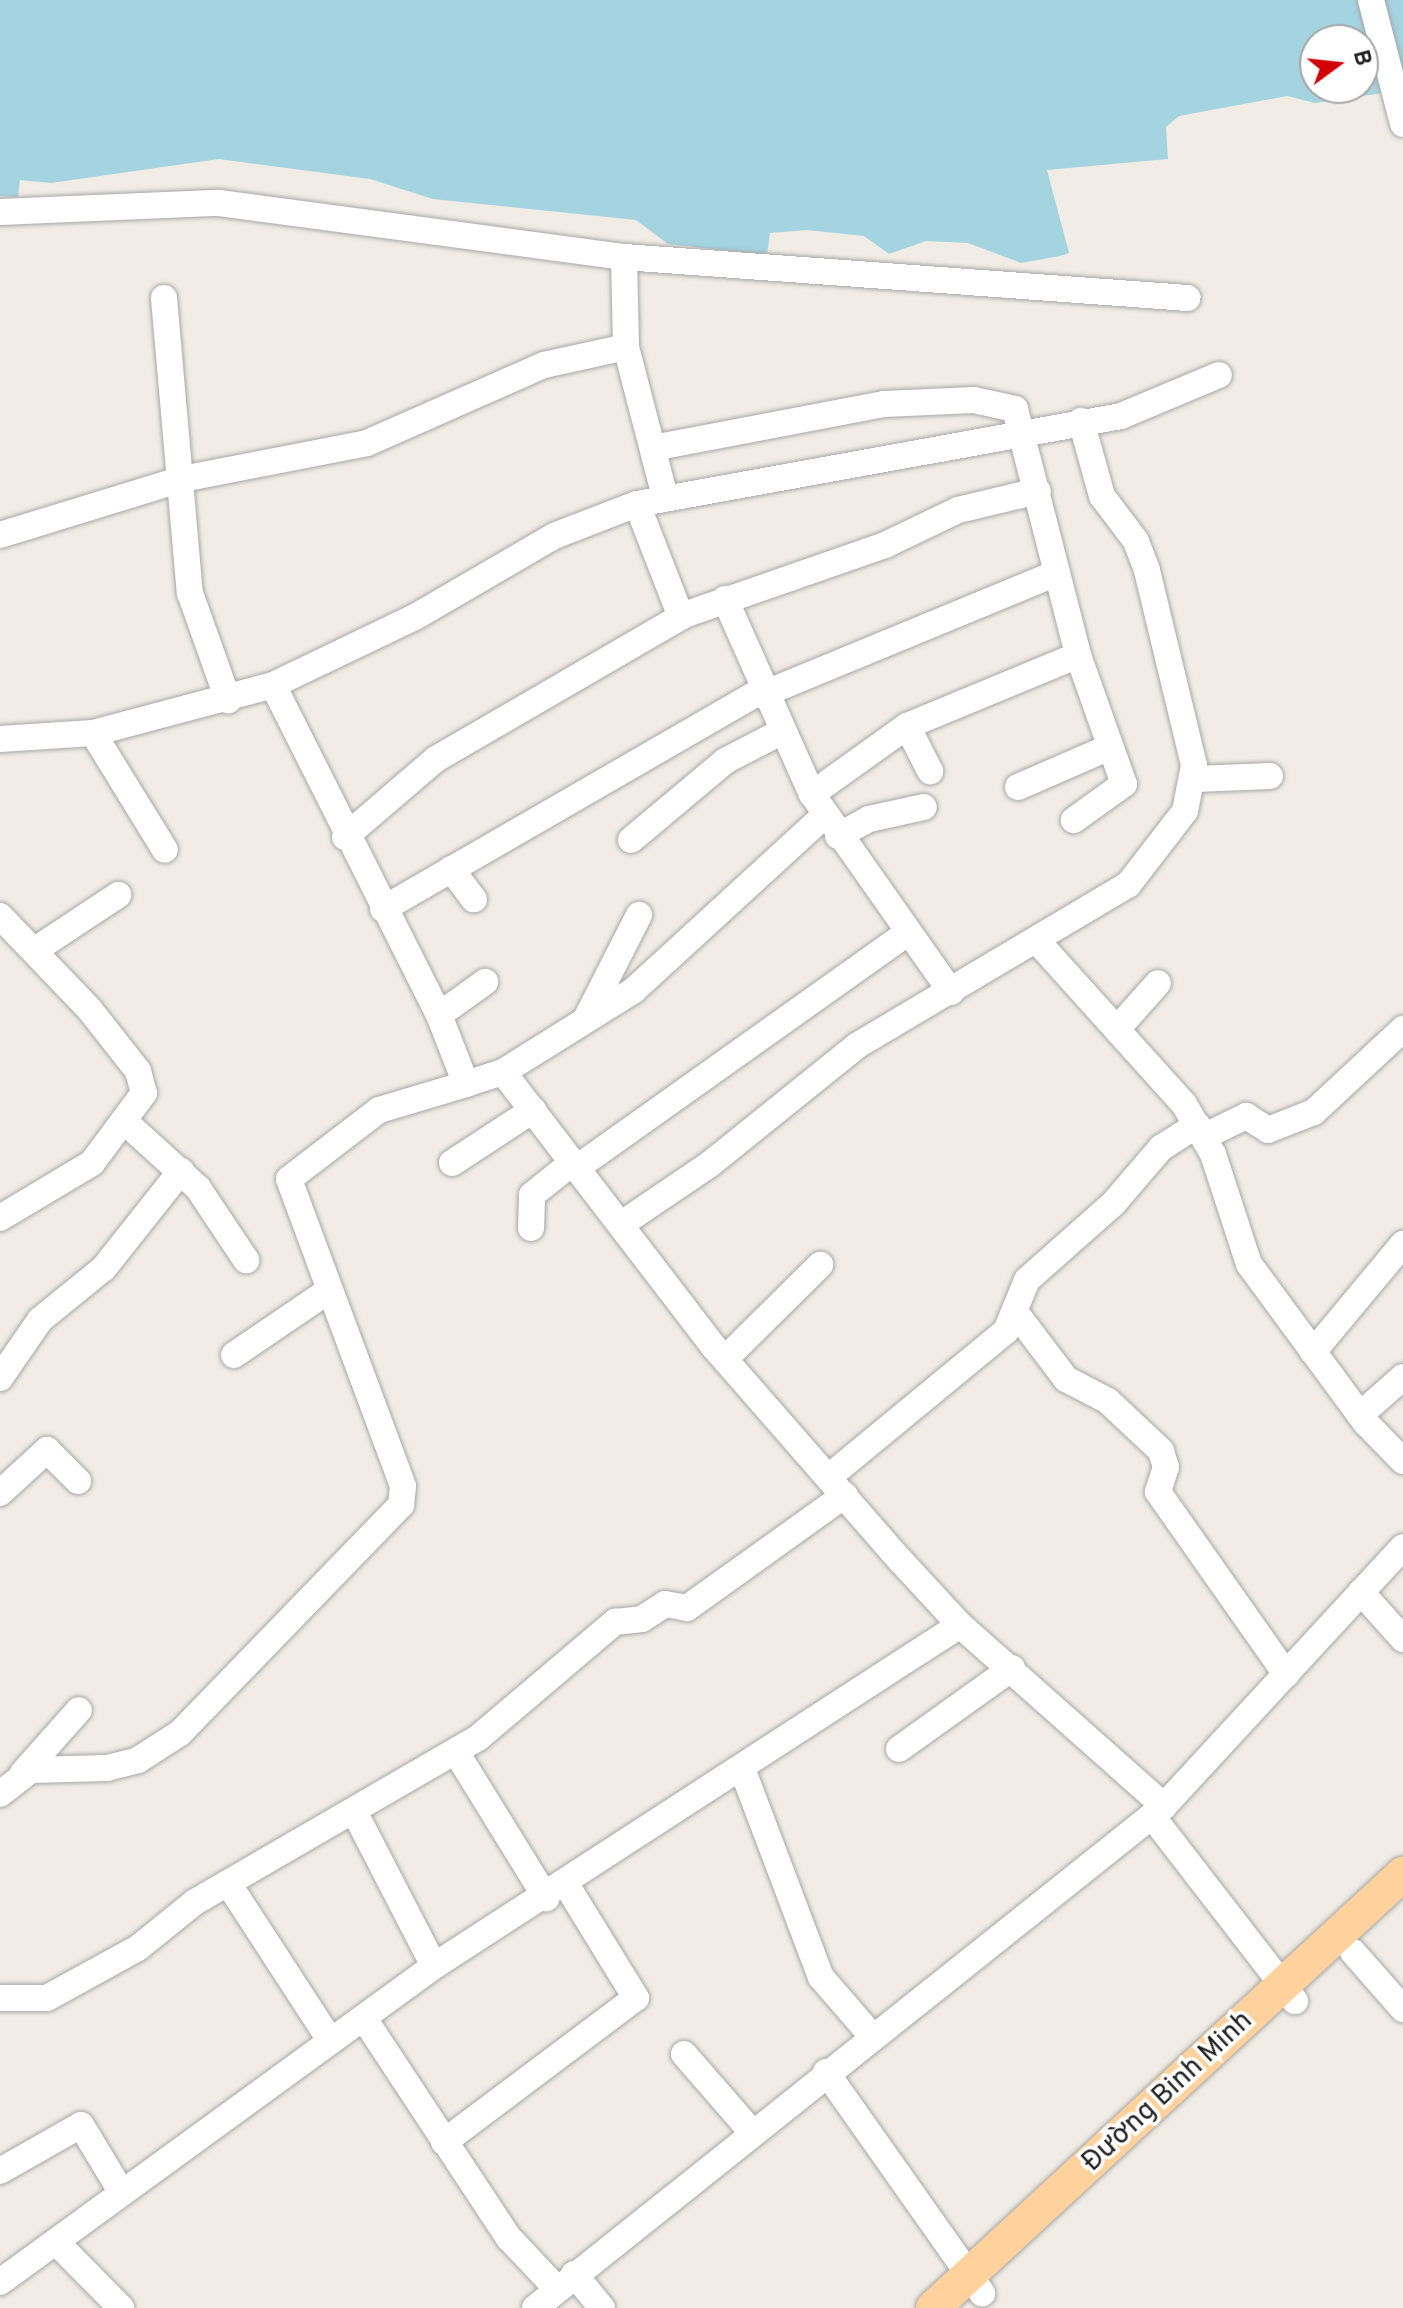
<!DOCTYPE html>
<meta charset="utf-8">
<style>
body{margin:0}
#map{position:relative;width:1403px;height:2308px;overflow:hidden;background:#f1ede6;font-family:Overpass,sans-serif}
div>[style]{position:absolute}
.water>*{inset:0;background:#a4d4e0}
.roads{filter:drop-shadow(0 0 2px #a7a7a7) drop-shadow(0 0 2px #a7a7a7)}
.minor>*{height:26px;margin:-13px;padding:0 13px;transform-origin:13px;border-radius:13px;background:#fff}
.major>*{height:34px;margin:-17px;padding:0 17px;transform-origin:17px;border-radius:17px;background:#ffd29d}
span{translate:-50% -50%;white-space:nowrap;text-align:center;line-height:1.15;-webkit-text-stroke:7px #fff;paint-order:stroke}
.street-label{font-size:28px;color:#202020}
.north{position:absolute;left:1299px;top:24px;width:80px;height:80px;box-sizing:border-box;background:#fff;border:2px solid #a6a6a6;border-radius:50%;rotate:75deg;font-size:22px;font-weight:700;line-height:32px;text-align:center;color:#202020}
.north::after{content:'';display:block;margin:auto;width:28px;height:36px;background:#d00006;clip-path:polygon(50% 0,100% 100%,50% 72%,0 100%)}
</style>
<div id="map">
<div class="water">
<i style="clip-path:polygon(evenodd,0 0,1403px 0,1403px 90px,1315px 103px,1287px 96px,1179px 116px,1166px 127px,1168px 159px,1047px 170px,1069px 253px,1060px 256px,1021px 263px,968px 243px,926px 241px,889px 254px,864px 236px,807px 230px,770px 233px,767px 255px,668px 244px,636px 220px,433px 199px,370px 179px,219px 159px,51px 183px,20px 180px,18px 197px,0 196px,0 0,1315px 40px,1363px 40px,1363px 88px,1315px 88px,1315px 40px)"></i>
</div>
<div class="roads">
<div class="minor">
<i style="left:1371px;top:0;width:128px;rotate:75.5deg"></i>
<i style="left:0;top:212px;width:219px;rotate:-2.4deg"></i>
<i style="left:219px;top:203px;width:409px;rotate:7.6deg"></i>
<i style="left:624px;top:257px;width:565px;rotate:4.16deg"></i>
<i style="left:624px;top:257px;width:90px;rotate:88.7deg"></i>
<i style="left:626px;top:347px;width:155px;rotate:75.4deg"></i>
<i style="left:164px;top:298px;width:296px;rotate:85deg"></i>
<i style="left:190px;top:593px;width:114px;rotate:70.4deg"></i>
<i style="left:658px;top:447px;width:230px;rotate:-10.8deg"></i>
<i style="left:884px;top:404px;width:90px;rotate:-2.5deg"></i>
<i style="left:974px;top:400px;width:42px;rotate:12.4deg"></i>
<i style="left:1015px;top:409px;width:254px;rotate:75.6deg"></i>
<i style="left:1078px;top:655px;width:137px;rotate:70.4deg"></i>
<i style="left:1124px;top:784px;width:62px;rotate:144.2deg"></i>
<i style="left:637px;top:504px;width:121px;rotate:68.7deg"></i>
<i style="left:0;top:535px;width:190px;rotate:-17.1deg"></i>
<i style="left:182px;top:479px;width:188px;rotate:-11deg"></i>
<i style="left:367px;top:443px;width:193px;rotate:-23.8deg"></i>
<i style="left:544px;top:365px;width:84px;rotate:-12.4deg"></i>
<i style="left:725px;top:599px;width:214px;rotate:66deg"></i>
<i style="left:812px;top:794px;width:242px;rotate:54.9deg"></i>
<i style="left:273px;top:685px;width:369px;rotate:63.3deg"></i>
<i style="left:439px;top:1015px;width:74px;rotate:68.6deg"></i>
<i style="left:466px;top:1084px;width:39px;rotate:-18deg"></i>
<i style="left:503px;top:1072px;width:347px;rotate:52.5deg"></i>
<i style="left:714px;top:1347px;width:284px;rotate:48.9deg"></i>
<i style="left:901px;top:1561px;width:87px;rotate:47.3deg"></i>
<i style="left:960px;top:1625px;width:273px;rotate:41.6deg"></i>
<i style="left:761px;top:695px;width:320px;rotate:-22.4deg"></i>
<i style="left:907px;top:726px;width:51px;rotate:62.9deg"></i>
<i style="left:93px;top:733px;width:137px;rotate:58.4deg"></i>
<i style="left:0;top:739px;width:93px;rotate:-3.7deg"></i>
<i style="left:93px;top:733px;width:186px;rotate:-14.9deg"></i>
<i style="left:273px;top:685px;width:157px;rotate:-25.6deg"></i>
<i style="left:415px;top:617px;width:161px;rotate:-30.2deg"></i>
<i style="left:554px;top:536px;width:89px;rotate:-21.1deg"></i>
<i style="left:637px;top:504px;width:492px;rotate:-10.3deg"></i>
<i style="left:1121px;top:416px;width:106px;rotate:-22.7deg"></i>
<i style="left:1195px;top:779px;width:75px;rotate:-2.3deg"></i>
<i style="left:1018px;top:787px;width:100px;rotate:-23.5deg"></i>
<i style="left:812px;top:794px;width:117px;rotate:-35.6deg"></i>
<i style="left:907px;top:726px;width:185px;rotate:-22.5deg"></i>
<i style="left:838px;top:836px;width:35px;rotate:-29deg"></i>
<i style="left:869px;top:819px;width:56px;rotate:-12.3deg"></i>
<i style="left:345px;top:837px;width:120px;rotate:-40.6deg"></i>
<i style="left:436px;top:759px;width:287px;rotate:-30.1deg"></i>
<i style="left:684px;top:615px;width:213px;rotate:-19.2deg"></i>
<i style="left:885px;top:545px;width:81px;rotate:-25.6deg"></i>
<i style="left:958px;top:510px;width:82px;rotate:-13.4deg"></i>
<i style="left:631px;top:840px;width:123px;rotate:-40deg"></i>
<i style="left:725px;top:761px;width:63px;rotate:-27.4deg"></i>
<i style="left:451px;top:869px;width:38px;rotate:53deg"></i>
<i style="left:383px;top:909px;width:436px;rotate:-30deg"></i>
<i style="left:0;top:916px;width:130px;rotate:46.2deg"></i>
<i style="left:90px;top:1010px;width:78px;rotate:51.8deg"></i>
<i style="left:138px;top:1071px;width:23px;rotate:75deg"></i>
<i style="left:144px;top:1093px;width:87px;rotate:126.6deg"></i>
<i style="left:92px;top:1163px;width:107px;rotate:149.1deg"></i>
<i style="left:1038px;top:942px;width:218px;rotate:48deg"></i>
<i style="left:1184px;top:1104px;width:58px;rotate:59.9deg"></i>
<i style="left:1213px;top:1154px;width:116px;rotate:71.9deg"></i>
<i style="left:1249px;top:1264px;width:197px;rotate:53.7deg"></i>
<i style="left:1366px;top:1423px;width:53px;rotate:45.8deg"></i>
<i style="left:35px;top:950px;width:100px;rotate:-33.5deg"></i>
<i style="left:439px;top:1015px;width:57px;rotate:-35.7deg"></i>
<i style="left:586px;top:1019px;width:117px;rotate:-63deg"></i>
<i style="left:1118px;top:1028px;width:60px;rotate:-48.4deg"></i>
<i style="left:503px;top:1072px;width:155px;rotate:-32deg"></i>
<i style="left:634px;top:990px;width:259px;rotate:-42.5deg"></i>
<i style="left:124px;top:1121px;width:100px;rotate:42.2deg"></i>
<i style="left:198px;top:1188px;width:87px;rotate:56.3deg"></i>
<i style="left:1205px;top:1136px;width:46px;rotate:-26deg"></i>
<i style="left:1246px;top:1116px;width:26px;rotate:32deg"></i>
<i style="left:1268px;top:1130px;width:49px;rotate:-21.4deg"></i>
<i style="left:1314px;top:1112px;width:122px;rotate:-43deg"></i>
<i style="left:452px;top:1163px;width:97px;rotate:-33.2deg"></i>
<i style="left:578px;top:1167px;width:402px;rotate:-35.4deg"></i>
<i style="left:623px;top:1223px;width:105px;rotate:-34.1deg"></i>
<i style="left:710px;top:1164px;width:190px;rotate:-38.8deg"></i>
<i style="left:858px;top:1045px;width:314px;rotate:-30.7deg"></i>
<i style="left:1128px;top:885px;width:93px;rotate:-52.4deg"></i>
<i style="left:1185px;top:811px;width:47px;rotate:-78.9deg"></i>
<i style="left:1194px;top:765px;width:201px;rotate:-103.6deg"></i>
<i style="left:1147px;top:570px;width:31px;rotate:-111deg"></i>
<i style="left:1136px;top:541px;width:56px;rotate:-127.1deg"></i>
<i style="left:1102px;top:496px;width:78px;rotate:-105.6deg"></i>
<i style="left:531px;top:1228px;width:33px;rotate:-88deg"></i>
<i style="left:532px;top:1195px;width:53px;rotate:-38.8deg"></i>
<i style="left:1016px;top:1313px;width:83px;rotate:52.9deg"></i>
<i style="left:1066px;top:1379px;width:47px;rotate:27.6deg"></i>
<i style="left:1108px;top:1401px;width:73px;rotate:43.3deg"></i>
<i style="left:1161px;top:1451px;width:17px;rotate:73deg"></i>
<i style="left:1166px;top:1467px;width:26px;rotate:108deg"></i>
<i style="left:1158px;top:1492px;width:223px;rotate:54.9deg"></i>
<i style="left:1313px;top:1352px;width:141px;rotate:-50.2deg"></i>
<i style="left:234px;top:1355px;width:114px;rotate:-34.2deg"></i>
<i style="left:725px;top:1359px;width:134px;rotate:-44.7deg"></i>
<i style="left:0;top:1378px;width:70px;rotate:-55.4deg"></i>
<i style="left:40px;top:1320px;width:82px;rotate:-39.1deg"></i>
<i style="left:104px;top:1268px;width:124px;rotate:-51.6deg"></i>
<i style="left:1360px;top:1415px;width:57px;rotate:-41.5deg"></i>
<i style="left:830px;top:1476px;width:228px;rotate:-39.5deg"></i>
<i style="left:1006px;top:1331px;width:55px;rotate:-67.6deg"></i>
<i style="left:1027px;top:1280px;width:115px;rotate:-41.5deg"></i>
<i style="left:1113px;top:1204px;width:74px;rotate:-49.4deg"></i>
<i style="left:1161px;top:1148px;width:43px;rotate:-32.6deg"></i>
<i style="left:0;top:1493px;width:64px;rotate:-42.5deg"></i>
<i style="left:47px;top:1450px;width:44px;rotate:45deg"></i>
<i style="left:1361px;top:1592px;width:63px;rotate:48.2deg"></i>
<i style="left:899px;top:1749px;width:139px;rotate:-35.6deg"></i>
<i style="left:456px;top:1752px;width:172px;rotate:58.3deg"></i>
<i style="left:743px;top:1771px;width:220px;rotate:69.3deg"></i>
<i style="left:821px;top:1977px;width:78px;rotate:49.2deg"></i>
<i style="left:23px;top:1773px;width:84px;rotate:-48.4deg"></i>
<i style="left:0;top:1794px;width:39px;rotate:-38deg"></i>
<i style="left:31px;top:1770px;width:76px;rotate:-1.5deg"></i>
<i style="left:107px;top:1768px;width:32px;rotate:-14deg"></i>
<i style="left:138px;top:1760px;width:50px;rotate:-32.7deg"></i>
<i style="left:180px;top:1733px;width:318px;rotate:-45.9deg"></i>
<i style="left:401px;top:1505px;width:19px;rotate:-84deg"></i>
<i style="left:403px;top:1486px;width:327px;rotate:-110.4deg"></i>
<i style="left:289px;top:1179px;width:113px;rotate:-37.5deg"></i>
<i style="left:379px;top:1110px;width:91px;rotate:-16.6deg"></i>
<i style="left:355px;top:1813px;width:172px;rotate:62.7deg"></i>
<i style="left:1152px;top:1816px;width:234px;rotate:52.3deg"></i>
<i style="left:228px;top:1883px;width:187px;rotate:57deg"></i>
<i style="left:1353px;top:1952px;width:76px;rotate:48.7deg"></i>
<i style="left:0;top:1998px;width:47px"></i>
<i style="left:47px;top:1998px;width:104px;rotate:-28.8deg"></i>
<i style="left:138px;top:1948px;width:73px;rotate:-38.9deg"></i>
<i style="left:195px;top:1902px;width:327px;rotate:-30.1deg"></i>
<i style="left:478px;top:1738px;width:180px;rotate:-40.3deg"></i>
<i style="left:615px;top:1622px;width:27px;rotate:-6deg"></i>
<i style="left:642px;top:1619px;width:27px;rotate:-33deg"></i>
<i style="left:665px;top:1604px;width:22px;rotate:10deg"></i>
<i style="left:687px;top:1608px;width:194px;rotate:-35.6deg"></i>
<i style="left:365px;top:2020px;width:261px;rotate:56.6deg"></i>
<i style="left:509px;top:2238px;width:70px;rotate:46.7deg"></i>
<i style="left:684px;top:2054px;width:102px;rotate:49deg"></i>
<i style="left:826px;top:2072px;width:271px;rotate:54.8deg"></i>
<i style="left:444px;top:2142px;width:240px;rotate:-36.9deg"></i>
<i style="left:636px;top:1998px;width:132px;rotate:-121.6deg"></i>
<i style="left:0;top:2171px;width:93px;rotate:-29.6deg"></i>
<i style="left:81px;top:2125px;width:79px;rotate:58.9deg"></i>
<i style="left:56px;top:2242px;width:93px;rotate:45.4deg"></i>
<i style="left:574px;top:2274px;width:44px;rotate:50.5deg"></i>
<i style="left:0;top:2282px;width:537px;rotate:-36.06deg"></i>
<i style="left:434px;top:1966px;width:627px;rotate:-32.95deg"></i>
<i style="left:535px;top:2308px;width:805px;rotate:-38.59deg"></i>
<i style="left:1164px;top:1806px;width:352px;rotate:-47.3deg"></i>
</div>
<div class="major">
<i style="left:933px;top:2308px;width:640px;rotate:-42.72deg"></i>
</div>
</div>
<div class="street-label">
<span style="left:1168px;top:2092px;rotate:-43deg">Đường Binh Minh</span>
</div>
<div class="north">B</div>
</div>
